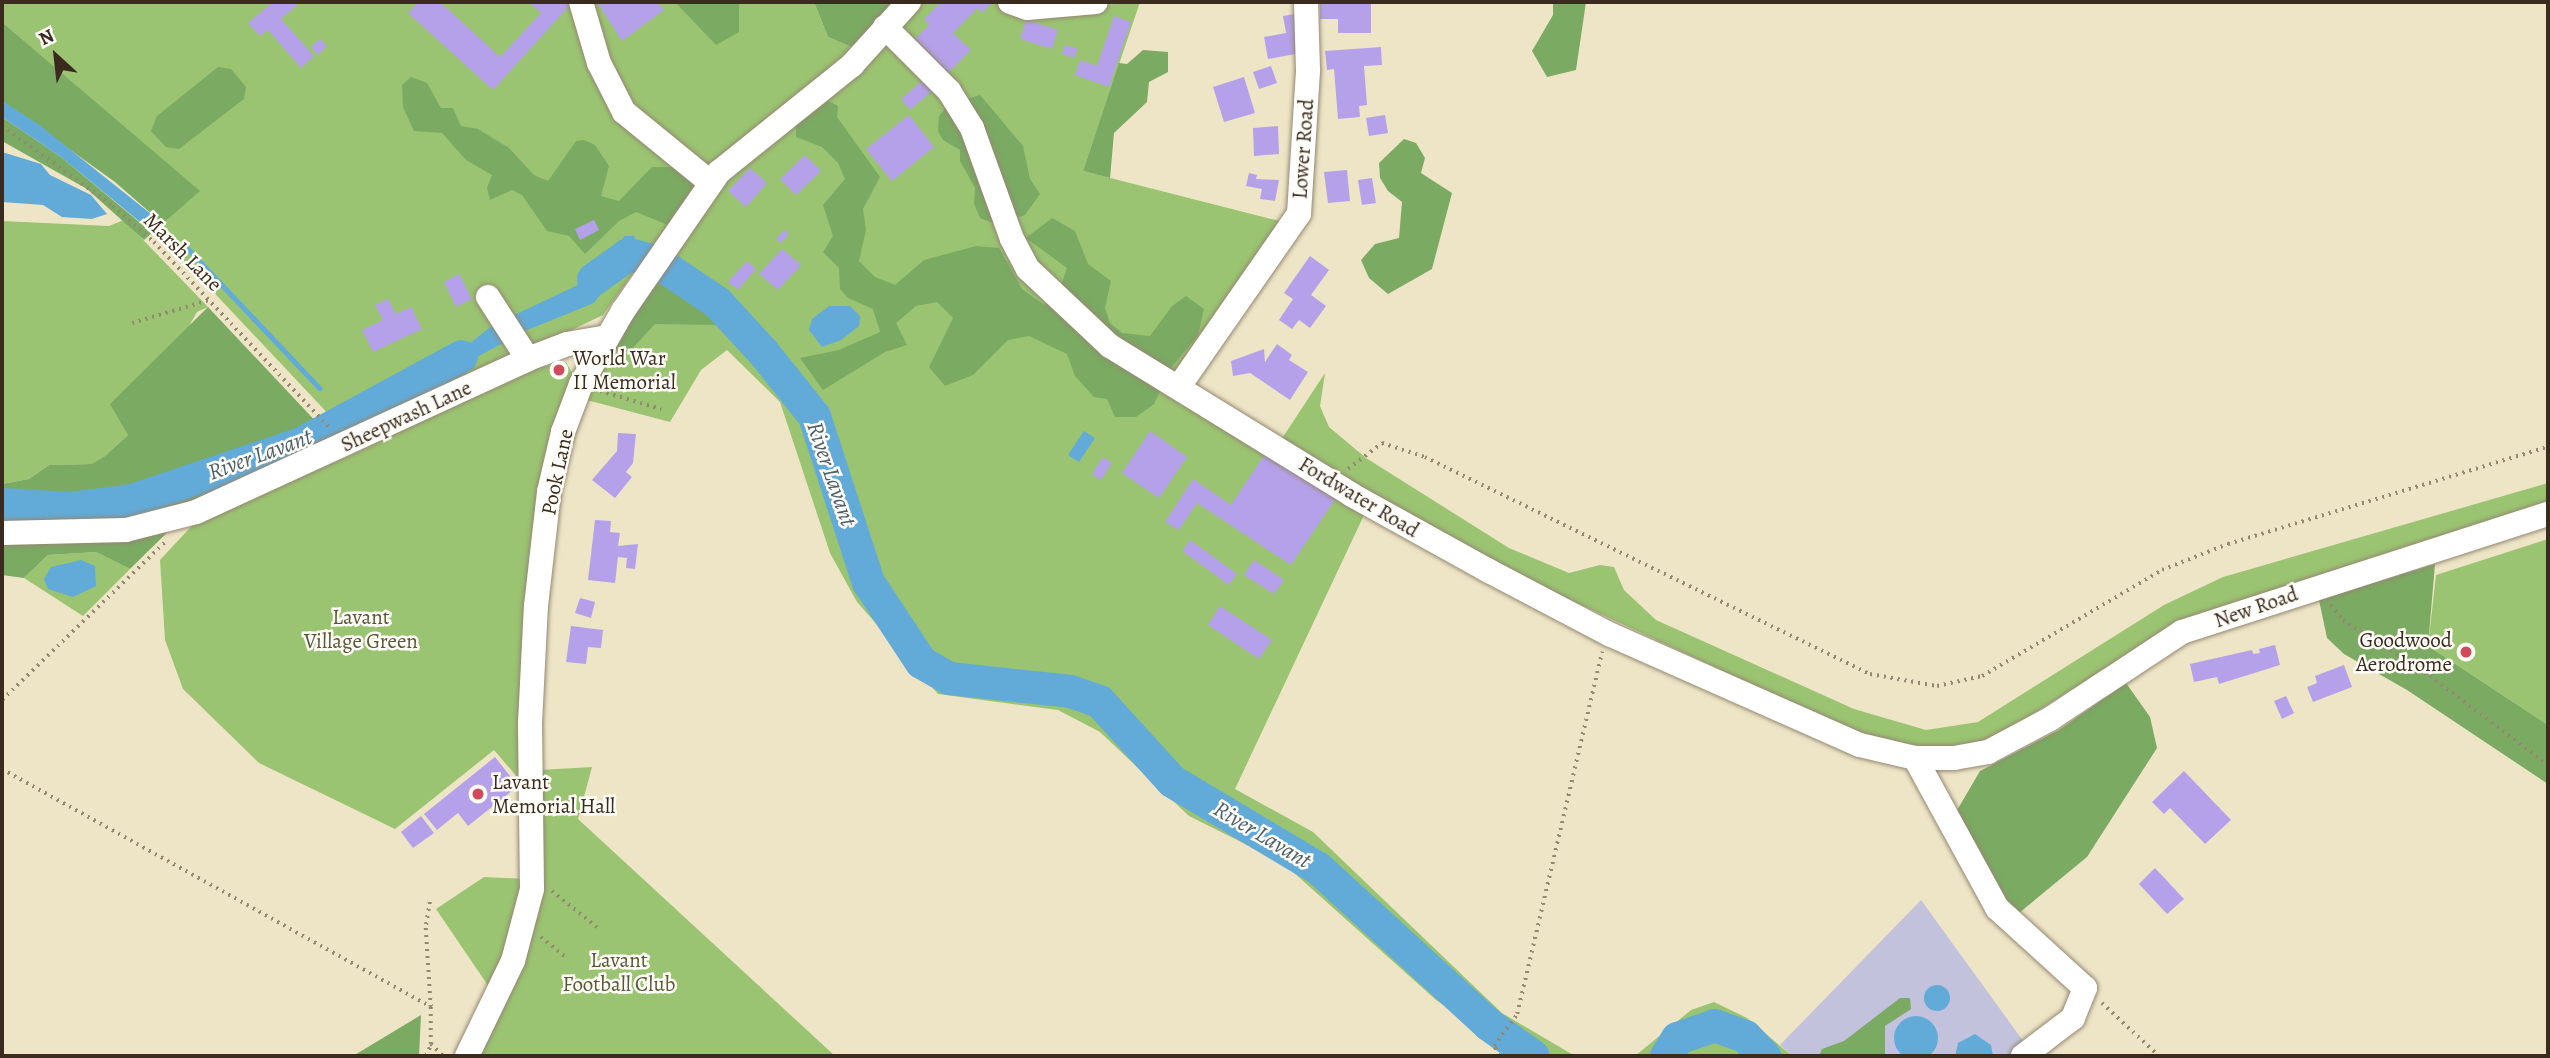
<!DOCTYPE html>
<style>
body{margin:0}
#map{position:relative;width:2550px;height:1058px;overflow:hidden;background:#eee5c7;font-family:Alegreya,serif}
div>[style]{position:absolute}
.industrial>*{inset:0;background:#c2c2dc}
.green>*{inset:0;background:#9ac471}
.forest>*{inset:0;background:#7baa63}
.water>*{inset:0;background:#62abd9}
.round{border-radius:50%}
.stream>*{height:5px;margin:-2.5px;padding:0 2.5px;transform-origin:2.5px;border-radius:2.5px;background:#62abd9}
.river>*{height:33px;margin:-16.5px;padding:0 16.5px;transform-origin:16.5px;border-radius:16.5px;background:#62abd9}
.building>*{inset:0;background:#b5a1e9}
.path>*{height:3.5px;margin-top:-1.75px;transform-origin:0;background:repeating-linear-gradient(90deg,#948872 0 2px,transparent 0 7px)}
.roads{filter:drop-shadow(0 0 2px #948872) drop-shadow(0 0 2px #948872)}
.minor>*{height:24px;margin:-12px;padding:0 12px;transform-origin:12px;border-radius:12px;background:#fff}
.dots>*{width:19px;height:19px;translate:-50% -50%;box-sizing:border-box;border:4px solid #fdfcf7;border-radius:50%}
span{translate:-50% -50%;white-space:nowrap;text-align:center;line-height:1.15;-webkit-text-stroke:5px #fdfcf7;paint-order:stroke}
.street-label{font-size:21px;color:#3b2a1e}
.poi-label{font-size:21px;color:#3b2a1e}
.left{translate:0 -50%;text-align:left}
.right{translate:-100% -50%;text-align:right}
.park-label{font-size:21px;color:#585837}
.water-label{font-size:23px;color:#4b5e69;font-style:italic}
.frame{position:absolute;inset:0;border:4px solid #3b2a1e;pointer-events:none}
.north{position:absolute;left:21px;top:21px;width:70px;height:70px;-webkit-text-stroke:5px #fdfcf7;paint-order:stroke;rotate:333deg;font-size:19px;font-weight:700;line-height:28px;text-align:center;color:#3b2a1e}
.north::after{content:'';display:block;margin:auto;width:24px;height:32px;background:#3b2a1e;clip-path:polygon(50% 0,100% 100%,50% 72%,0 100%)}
</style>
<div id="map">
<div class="industrial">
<i style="clip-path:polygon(1921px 900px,2034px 1056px,1792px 1056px,1780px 1045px)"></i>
</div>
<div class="green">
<i style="clip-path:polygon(2px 2px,814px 2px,828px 37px,856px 49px,697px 185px,603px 315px,350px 437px,155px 230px,199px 191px,2px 22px)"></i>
<i style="clip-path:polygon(918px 2px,1006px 2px,1027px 11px,1140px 2px,1083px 171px,1299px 226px,1192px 387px,1365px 513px,1235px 789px,1313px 832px,1502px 1013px,1575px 1056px,1520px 1056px,1436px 1000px,1283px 863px,1189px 816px,1100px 732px,1058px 710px,938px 694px,857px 602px,830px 553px,780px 402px,727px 350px,701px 370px,670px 422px,583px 399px,723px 176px)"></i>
<i style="clip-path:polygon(124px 220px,208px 307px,197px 312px,128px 435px,105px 456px,93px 464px,49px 465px,29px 479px,2px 484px,2px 221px,109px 226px)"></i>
<i style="clip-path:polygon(566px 362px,574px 376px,521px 723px,518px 778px,494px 750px,395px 829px,259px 763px,183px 689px,165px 640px,160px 560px,201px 516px,349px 456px,531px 369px)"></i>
<i style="clip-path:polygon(1325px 373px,1320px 406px,1329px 427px,1366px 458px,1509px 548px,1569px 573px,1600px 565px,1614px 567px,1624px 590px,1656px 620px,1854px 709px,1926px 730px,1978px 722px,2164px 605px,2223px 577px,2548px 483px,2548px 504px,2176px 624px,1985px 744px,1913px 751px,1867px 738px,1491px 563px,1281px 440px)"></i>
<i style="clip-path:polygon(2548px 539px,2548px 725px,2428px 646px,2436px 575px)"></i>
<i style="clip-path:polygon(96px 552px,130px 569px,83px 616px,24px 578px,48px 555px)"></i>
<i style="clip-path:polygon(592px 767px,578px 819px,835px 1056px,474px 1056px,518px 964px,540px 770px)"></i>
<i style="clip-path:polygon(484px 877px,528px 879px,522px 920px,489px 987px,436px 909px)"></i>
<i style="clip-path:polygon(1714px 1002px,1747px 1018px,1792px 1056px,1635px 1056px,1691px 1010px)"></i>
</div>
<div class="forest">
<i style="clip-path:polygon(675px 2px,739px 2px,739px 32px,716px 45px)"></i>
<i style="clip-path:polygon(814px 2px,900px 2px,856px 49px,828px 37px)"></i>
<i style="clip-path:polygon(1553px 2px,1586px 2px,1576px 70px,1547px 77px,1532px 51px,1553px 15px)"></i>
<i style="clip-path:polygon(2px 22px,200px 191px,144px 240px,87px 189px,2px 141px,2px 117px,61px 157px,150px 231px,161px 222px,115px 182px,2px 101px)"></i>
<i style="clip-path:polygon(1143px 50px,1168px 52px,1168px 72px,1149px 82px,1147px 102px,1114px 133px,1110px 178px,1083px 171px,1119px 63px,1127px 64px)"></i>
<i style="clip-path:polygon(218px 67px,231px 69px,246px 87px,244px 99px,179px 149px,166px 147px,151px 131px,157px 116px)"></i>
<i style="clip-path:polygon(411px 77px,427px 83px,441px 108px,453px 108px,461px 126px,478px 129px,509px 148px,534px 175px,548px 181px,576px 141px,584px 140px,595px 145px,609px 166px,601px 196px,619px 201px,652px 167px,673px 167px,697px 185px,668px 225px,636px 212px,619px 221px,585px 254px,569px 236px,547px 231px,522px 195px,512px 190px,490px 200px,487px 188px,492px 175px,466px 160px,442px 133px,414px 131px,403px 107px,402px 85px)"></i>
<i style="clip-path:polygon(980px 95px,1023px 146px,1030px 179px,1040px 194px,1025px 215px,997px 225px,980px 218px,974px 204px,975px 188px,960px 161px,960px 150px,943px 140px,938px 131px,939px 116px,948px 105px)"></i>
<i style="clip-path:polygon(828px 101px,838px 106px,837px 117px,880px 177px,863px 209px,866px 230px,859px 261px,875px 277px,895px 285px,924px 260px,976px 246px,999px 248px,1022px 289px,1044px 305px,1060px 289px,1067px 268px,1026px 238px,1052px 218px,1075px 231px,1088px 264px,1111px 281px,1105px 308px,1110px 323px,1122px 333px,1150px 336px,1172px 306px,1186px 296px,1204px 309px,1198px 335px,1171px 368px,1154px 404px,1136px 417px,1115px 417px,1107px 399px,1094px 397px,1075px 376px,1067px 354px,1029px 336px,1008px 340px,973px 375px,945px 386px,929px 367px,953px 318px,937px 302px,916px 306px,896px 323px,907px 345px,885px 352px,823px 390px,800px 358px,839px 350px,880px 332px,873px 309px,848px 298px,840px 289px,839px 268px,823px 252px,833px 236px,823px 205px,845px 179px,838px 163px,822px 147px,796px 137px,796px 125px)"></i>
<i style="clip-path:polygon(1404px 139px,1416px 143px,1425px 158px,1421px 173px,1452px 193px,1432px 269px,1388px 294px,1369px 278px,1361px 260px,1375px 244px,1399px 238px,1402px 202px,1388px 191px,1380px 178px,1379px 163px)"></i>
<i style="clip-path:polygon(666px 258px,736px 310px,718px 325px,655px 324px,629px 352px,614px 349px)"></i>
<i style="clip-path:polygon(208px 307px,337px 444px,194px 506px,130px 569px,96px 552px,48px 555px,24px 578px,2px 575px,2px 484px,29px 479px,49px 465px,92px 464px,105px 456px,128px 435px,110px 404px)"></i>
<i style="clip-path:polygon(2435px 564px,2428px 646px,2548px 725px,2548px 784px,2407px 690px,2344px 654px,2327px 638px,2319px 600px)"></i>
<i style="clip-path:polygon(2126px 683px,2150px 717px,2157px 748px,2087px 857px,2019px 913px,2004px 897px,1956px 812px,1980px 771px,2059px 730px)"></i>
<i style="clip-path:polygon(1900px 998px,1910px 998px,1911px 1009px,1885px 1026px,1885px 1056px,1819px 1056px,1822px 1049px,1844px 1041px)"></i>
<i style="clip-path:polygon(421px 1015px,419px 1056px,353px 1056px)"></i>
</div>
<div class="water">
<i style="clip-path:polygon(2px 101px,38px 124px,161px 222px,151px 231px,61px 157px,2px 117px)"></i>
<i style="clip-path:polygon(2px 152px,41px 164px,50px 175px,91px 195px,107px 214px,92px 219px,62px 217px,43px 205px,2px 202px)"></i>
<i style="clip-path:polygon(625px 236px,634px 236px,637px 245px,594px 303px,525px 331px,431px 382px,422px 381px,493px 325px,580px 284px)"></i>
<i style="clip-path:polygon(829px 306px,850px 306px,860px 316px,859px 326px,841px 340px,822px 347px,809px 330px,812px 319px)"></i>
<i style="clip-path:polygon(1084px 431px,1095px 438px,1079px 462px,1068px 455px)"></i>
<i style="clip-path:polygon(81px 560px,95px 566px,96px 586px,73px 597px,48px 589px,44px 579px,51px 567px)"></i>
<i class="round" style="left:1924px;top:985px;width:26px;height:26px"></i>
<i class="round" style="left:1894px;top:1016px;width:44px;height:44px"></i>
<i style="clip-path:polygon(1975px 1034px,1991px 1045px,1993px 1056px,1955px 1056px,1958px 1043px)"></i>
</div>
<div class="stream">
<i style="left:184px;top:245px;width:197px;rotate:46.6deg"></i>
</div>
<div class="river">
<i style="left:593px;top:279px;width:43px;rotate:-35.5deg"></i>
<i style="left:628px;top:254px;width:29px;rotate:14deg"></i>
<i style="left:656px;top:261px;width:73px;rotate:33.9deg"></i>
<i style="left:717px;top:302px;width:68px;rotate:47.4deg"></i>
<i style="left:763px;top:352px;width:82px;rotate:51.4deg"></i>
<i style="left:814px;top:416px;width:175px;rotate:72deg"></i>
<i style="left:868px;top:582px;width:96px;rotate:56.5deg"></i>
<i style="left:921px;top:662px;width:32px;rotate:30deg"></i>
<i style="left:949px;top:678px;width:122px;rotate:6.1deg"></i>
<i style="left:1070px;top:691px;width:31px;rotate:19deg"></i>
<i style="left:1099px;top:701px;width:108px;rotate:47.6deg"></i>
<i style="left:1172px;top:781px;width:170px;rotate:30.8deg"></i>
<i style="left:1318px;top:868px;width:231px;rotate:42.5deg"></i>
<i style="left:1488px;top:1024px;width:55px;rotate:35.4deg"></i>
<i style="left:2px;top:504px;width:66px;rotate:3.5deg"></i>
<i style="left:68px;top:508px;width:64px;rotate:-7.1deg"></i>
<i style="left:132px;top:500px;width:178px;rotate:-18.6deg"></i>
<i style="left:301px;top:443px;width:182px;rotate:-28.5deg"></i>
<i style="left:1666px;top:1056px;width:21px;rotate:-59deg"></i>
<i style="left:1677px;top:1038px;width:39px;rotate:-19deg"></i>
<i style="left:1714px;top:1025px;width:33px;rotate:20deg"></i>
<i style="left:1745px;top:1036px;width:28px;rotate:46deg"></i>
</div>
<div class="building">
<i style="clip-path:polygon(273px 2px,301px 2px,281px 19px,314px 56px,301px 68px,268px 30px,260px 36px,248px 23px)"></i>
<i style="clip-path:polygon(419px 2px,440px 2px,500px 57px,541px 13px,529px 2px,572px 3px,493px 90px,408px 13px)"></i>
<i style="clip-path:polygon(597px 2px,657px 2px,664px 10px,622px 41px)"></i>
<i style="clip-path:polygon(941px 2px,992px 3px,982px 13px,978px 8px,953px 33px,971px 50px,948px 73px,915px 39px,929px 25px,924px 19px)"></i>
<i style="clip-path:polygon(1320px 2px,1371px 2px,1371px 33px,1338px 33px,1338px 19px,1320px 19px)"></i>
<i style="clip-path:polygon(1294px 14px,1301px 53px,1268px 59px,1264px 37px,1286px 33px,1283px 16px)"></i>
<i style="clip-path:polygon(1114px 16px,1131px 22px,1109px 87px,1075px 75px,1080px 60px,1097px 66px)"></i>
<i style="clip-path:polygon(1026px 20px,1058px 30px,1052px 49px,1020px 39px)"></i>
<i style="clip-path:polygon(320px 39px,327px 46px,318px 55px,311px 47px)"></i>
<i style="clip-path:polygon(1065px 45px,1078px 49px,1074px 58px,1062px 54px)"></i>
<i style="clip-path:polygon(1381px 47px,1382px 65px,1364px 66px,1367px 105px,1359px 106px,1360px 117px,1338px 119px,1334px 69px,1327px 70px,1325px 51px)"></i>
<i style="clip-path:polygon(1271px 66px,1277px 83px,1259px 89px,1253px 72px)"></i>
<i style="clip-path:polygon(1244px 77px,1255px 113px,1224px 122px,1213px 87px)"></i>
<i style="clip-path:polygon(923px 80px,932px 91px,910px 110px,901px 99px)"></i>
<i style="clip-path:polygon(909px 115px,934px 147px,892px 181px,866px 149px)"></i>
<i style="clip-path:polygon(1385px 115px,1388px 133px,1369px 136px,1366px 118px)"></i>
<i style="clip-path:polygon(1278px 126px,1279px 154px,1254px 156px,1253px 128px)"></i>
<i style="clip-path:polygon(805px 155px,821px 171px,796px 195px,780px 179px)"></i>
<i style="clip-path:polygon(750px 168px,767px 183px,746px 207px,728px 191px)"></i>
<i style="clip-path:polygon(1347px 170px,1350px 201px,1328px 203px,1324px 172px)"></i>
<i style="clip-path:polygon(1249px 173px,1257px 175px,1256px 179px,1279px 180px,1275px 201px,1260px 199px,1262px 189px,1246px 186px)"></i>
<i style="clip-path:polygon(1372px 178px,1376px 203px,1362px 205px,1358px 180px)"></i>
<i style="clip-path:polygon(594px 220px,599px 230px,580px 240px,575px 229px)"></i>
<i style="clip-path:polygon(784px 230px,789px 234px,781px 243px,776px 239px)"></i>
<i style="clip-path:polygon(782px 249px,801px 265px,778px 290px,759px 274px)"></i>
<i style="clip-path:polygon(1310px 256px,1329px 270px,1311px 295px,1326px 306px,1310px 328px,1299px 320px,1292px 329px,1279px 320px,1293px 299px,1284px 293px)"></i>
<i style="clip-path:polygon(747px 261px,756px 269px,738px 290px,728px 282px)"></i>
<i style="clip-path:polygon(459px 274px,472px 299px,456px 307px,444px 282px)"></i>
<i style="clip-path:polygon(388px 299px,396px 314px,411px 307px,422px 329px,373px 352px,362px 330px,383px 320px,375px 305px)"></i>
<i style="clip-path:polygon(1277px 344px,1292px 355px,1289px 360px,1308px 372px,1290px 400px,1250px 373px,1233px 376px,1231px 361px,1264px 349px,1265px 362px)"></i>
<i style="clip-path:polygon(1150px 431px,1187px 457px,1159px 498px,1122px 473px)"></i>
<i style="clip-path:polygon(618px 433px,636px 434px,633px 463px,626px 472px,632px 477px,615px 498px,592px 480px,617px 451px)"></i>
<i style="clip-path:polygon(1267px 451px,1336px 498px,1291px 565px,1197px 503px,1179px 530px,1165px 522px,1193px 479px,1231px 505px)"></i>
<i style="clip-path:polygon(1103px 457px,1112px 463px,1101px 480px,1092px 474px)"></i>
<i style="clip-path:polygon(595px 520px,611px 521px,610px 532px,620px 533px,618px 546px,638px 544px,635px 569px,626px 568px,627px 558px,618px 557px,615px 583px,588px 580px)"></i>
<i style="clip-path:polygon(1190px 540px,1237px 574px,1229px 585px,1182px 551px)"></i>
<i style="clip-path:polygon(1254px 560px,1284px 580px,1274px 594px,1244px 575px)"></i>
<i style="clip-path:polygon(580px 598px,595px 602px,591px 618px,575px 613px)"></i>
<i style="clip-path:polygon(1220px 606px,1272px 640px,1259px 659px,1208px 625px)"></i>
<i style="clip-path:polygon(571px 626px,603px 630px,601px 648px,588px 647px,586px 664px,566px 662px)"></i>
<i style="clip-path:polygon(2275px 645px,2280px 665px,2219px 684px,2217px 677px,2194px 682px,2190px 664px,2252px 650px,2253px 654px,2260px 653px,2259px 649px)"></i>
<i style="clip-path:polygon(2344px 665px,2352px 687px,2313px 702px,2307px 687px,2317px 683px,2315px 676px)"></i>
<i style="clip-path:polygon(2286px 696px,2294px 713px,2282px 719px,2274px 701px)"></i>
<i style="clip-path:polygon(495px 757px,518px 786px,468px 826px,458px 813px,437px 830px,424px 814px)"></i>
<i style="clip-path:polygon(2184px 771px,2231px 820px,2205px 844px,2170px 808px,2164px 814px,2152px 802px)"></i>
<i style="clip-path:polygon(421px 816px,434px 833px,413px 848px,401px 832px)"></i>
<i style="clip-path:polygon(2155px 868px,2184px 899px,2167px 914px,2139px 884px)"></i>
</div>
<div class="path">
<i style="left:2px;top:126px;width:137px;rotate:35.8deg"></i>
<i style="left:113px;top:206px;width:55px;rotate:41.3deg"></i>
<i style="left:154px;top:242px;width:256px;rotate:46.6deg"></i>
<i style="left:132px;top:323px;width:80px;rotate:-16.6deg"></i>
<i style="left:600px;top:391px;width:64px;rotate:16.4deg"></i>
<i style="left:1348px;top:469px;width:43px;rotate:-37.4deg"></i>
<i style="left:1382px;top:443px;width:45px;rotate:18deg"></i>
<i style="left:1425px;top:457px;width:495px;rotate:26deg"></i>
<i style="left:1870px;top:674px;width:68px;rotate:10.2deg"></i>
<i style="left:1937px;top:686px;width:46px;rotate:-12.5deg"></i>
<i style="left:1982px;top:676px;width:209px;rotate:-30.5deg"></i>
<i style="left:2162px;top:570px;width:71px;rotate:-21.5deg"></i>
<i style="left:2228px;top:544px;width:334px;rotate:-16.9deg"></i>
<i style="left:2331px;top:605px;width:19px;rotate:51deg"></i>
<i style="left:2343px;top:620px;width:103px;rotate:32.8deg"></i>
<i style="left:2430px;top:676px;width:148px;rotate:37deg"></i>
<i style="left:2px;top:700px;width:226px;rotate:-44.1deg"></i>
<i style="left:2px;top:769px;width:491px;rotate:29deg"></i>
<i style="left:431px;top:1007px;width:37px;rotate:90deg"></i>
<i style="left:431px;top:1044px;width:17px;rotate:45deg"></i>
<i style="left:552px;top:891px;width:58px;rotate:38.7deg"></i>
<i style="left:430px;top:902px;width:26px;rotate:99deg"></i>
<i style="left:426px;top:928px;width:79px;rotate:86.4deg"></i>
<i style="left:541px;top:937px;width:33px;rotate:39deg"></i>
<i style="left:2102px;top:1003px;width:78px;rotate:42.9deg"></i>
<i style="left:426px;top:1056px;width:13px;rotate:-67deg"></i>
<i style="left:1499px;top:1056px;width:11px;rotate:-117deg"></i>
<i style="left:1494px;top:1046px;width:39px;rotate:-54deg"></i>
<i style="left:1517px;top:1014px;width:372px;rotate:-76.8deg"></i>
</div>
<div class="roads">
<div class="minor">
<i style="left:581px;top:2px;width:64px;rotate:73.6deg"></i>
<i style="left:599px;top:63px;width:55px;rotate:63deg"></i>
<i style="left:624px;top:112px;width:112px;rotate:39.2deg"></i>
<i style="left:1010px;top:2px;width:18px;rotate:19deg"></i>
<i style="left:1027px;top:8px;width:69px;rotate:-5deg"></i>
<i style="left:885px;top:27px;width:91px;rotate:45deg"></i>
<i style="left:949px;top:91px;width:44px;rotate:58.1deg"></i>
<i style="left:972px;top:128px;width:118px;rotate:70.2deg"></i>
<i style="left:1012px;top:239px;width:34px;rotate:62deg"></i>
<i style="left:1028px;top:269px;width:112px;rotate:43.2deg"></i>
<i style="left:1110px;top:346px;width:284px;rotate:31.6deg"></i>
<i style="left:1352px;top:495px;width:157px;rotate:29deg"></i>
<i style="left:1489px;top:571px;width:136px;rotate:27.7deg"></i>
<i style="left:1609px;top:634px;width:274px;rotate:23.9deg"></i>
<i style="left:1860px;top:745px;width:57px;rotate:13.3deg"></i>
<i style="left:1915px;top:758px;width:39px"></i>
<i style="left:1954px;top:758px;width:35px;rotate:-10deg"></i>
<i style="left:1988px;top:752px;width:70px;rotate:-28deg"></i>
<i style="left:2050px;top:719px;width:158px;rotate:-33.4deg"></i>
<i style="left:2182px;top:632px;width:385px;rotate:-17.9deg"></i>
<i style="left:488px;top:297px;width:74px;rotate:57.2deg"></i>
<i style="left:1180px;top:385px;width:208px;rotate:-55.2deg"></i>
<i style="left:1299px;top:214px;width:144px;rotate:-86.4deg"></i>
<i style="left:1308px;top:70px;width:68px;rotate:-91.7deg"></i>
<i style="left:2px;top:533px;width:124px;rotate:-1.4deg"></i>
<i style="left:126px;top:530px;width:72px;rotate:-14.4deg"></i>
<i style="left:196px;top:512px;width:366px;rotate:-24.7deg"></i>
<i style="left:528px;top:359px;width:42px;rotate:-21deg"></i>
<i style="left:567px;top:344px;width:41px;rotate:-9.9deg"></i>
<i style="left:1915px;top:758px;width:171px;rotate:61.3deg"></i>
<i style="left:1997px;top:908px;width:119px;rotate:42.3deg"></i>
<i style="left:2085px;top:988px;width:32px;rotate:112deg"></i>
<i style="left:2073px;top:1018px;width:63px;rotate:142.8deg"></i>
<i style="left:467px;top:1056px;width:106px;rotate:-64.2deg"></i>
<i style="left:513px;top:961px;width:74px;rotate:-75.2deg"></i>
<i style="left:532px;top:889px;width:166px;rotate:-90.7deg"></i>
<i style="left:530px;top:723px;width:117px;rotate:-87.1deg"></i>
<i style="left:536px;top:606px;width:115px;rotate:-83.5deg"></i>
<i style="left:549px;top:492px;width:62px;rotate:-76.9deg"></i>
<i style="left:563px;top:432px;width:51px;rotate:-69.4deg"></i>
<i style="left:581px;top:384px;width:84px;rotate:-60.1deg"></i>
<i style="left:623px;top:311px;width:169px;rotate:-55.4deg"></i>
<i style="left:719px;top:172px;width:171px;rotate:-38.8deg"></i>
<i style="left:852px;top:65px;width:85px;rotate:-47.9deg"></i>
</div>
</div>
<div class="dots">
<i style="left:559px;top:370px;background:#d1495b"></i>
<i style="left:2466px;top:652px;background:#d1495b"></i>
<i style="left:478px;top:794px;background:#d1495b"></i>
</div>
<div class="street-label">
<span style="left:1303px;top:149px;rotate:-86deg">Lower Road</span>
<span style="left:183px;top:252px;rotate:45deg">Marsh Lane</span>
<span style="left:406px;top:416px;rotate:-25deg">Sheepwash Lane</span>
<span style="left:557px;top:472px;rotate:-78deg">Pook Lane</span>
<span style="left:1359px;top:497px;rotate:31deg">Fordwater Road</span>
<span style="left:2256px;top:607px;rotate:-19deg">New Road</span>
</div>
<div class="poi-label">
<span class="left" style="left:573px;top:370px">World War<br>II Memorial</span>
<span class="right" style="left:2452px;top:652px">Goodwood<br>Aerodrome</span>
<span class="left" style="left:492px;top:794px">Lavant<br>Memorial Hall</span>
</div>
<div class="park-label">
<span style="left:361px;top:629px">Lavant<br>Village Green</span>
<span style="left:619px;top:972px">Lavant<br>Football Club</span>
</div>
<div class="water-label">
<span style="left:260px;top:455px;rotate:-20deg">River Lavant</span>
<span style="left:831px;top:474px;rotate:71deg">River Lavant</span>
<span style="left:1262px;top:835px;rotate:31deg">River Lavant</span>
</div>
<div class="frame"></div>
<div class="north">N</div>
</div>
